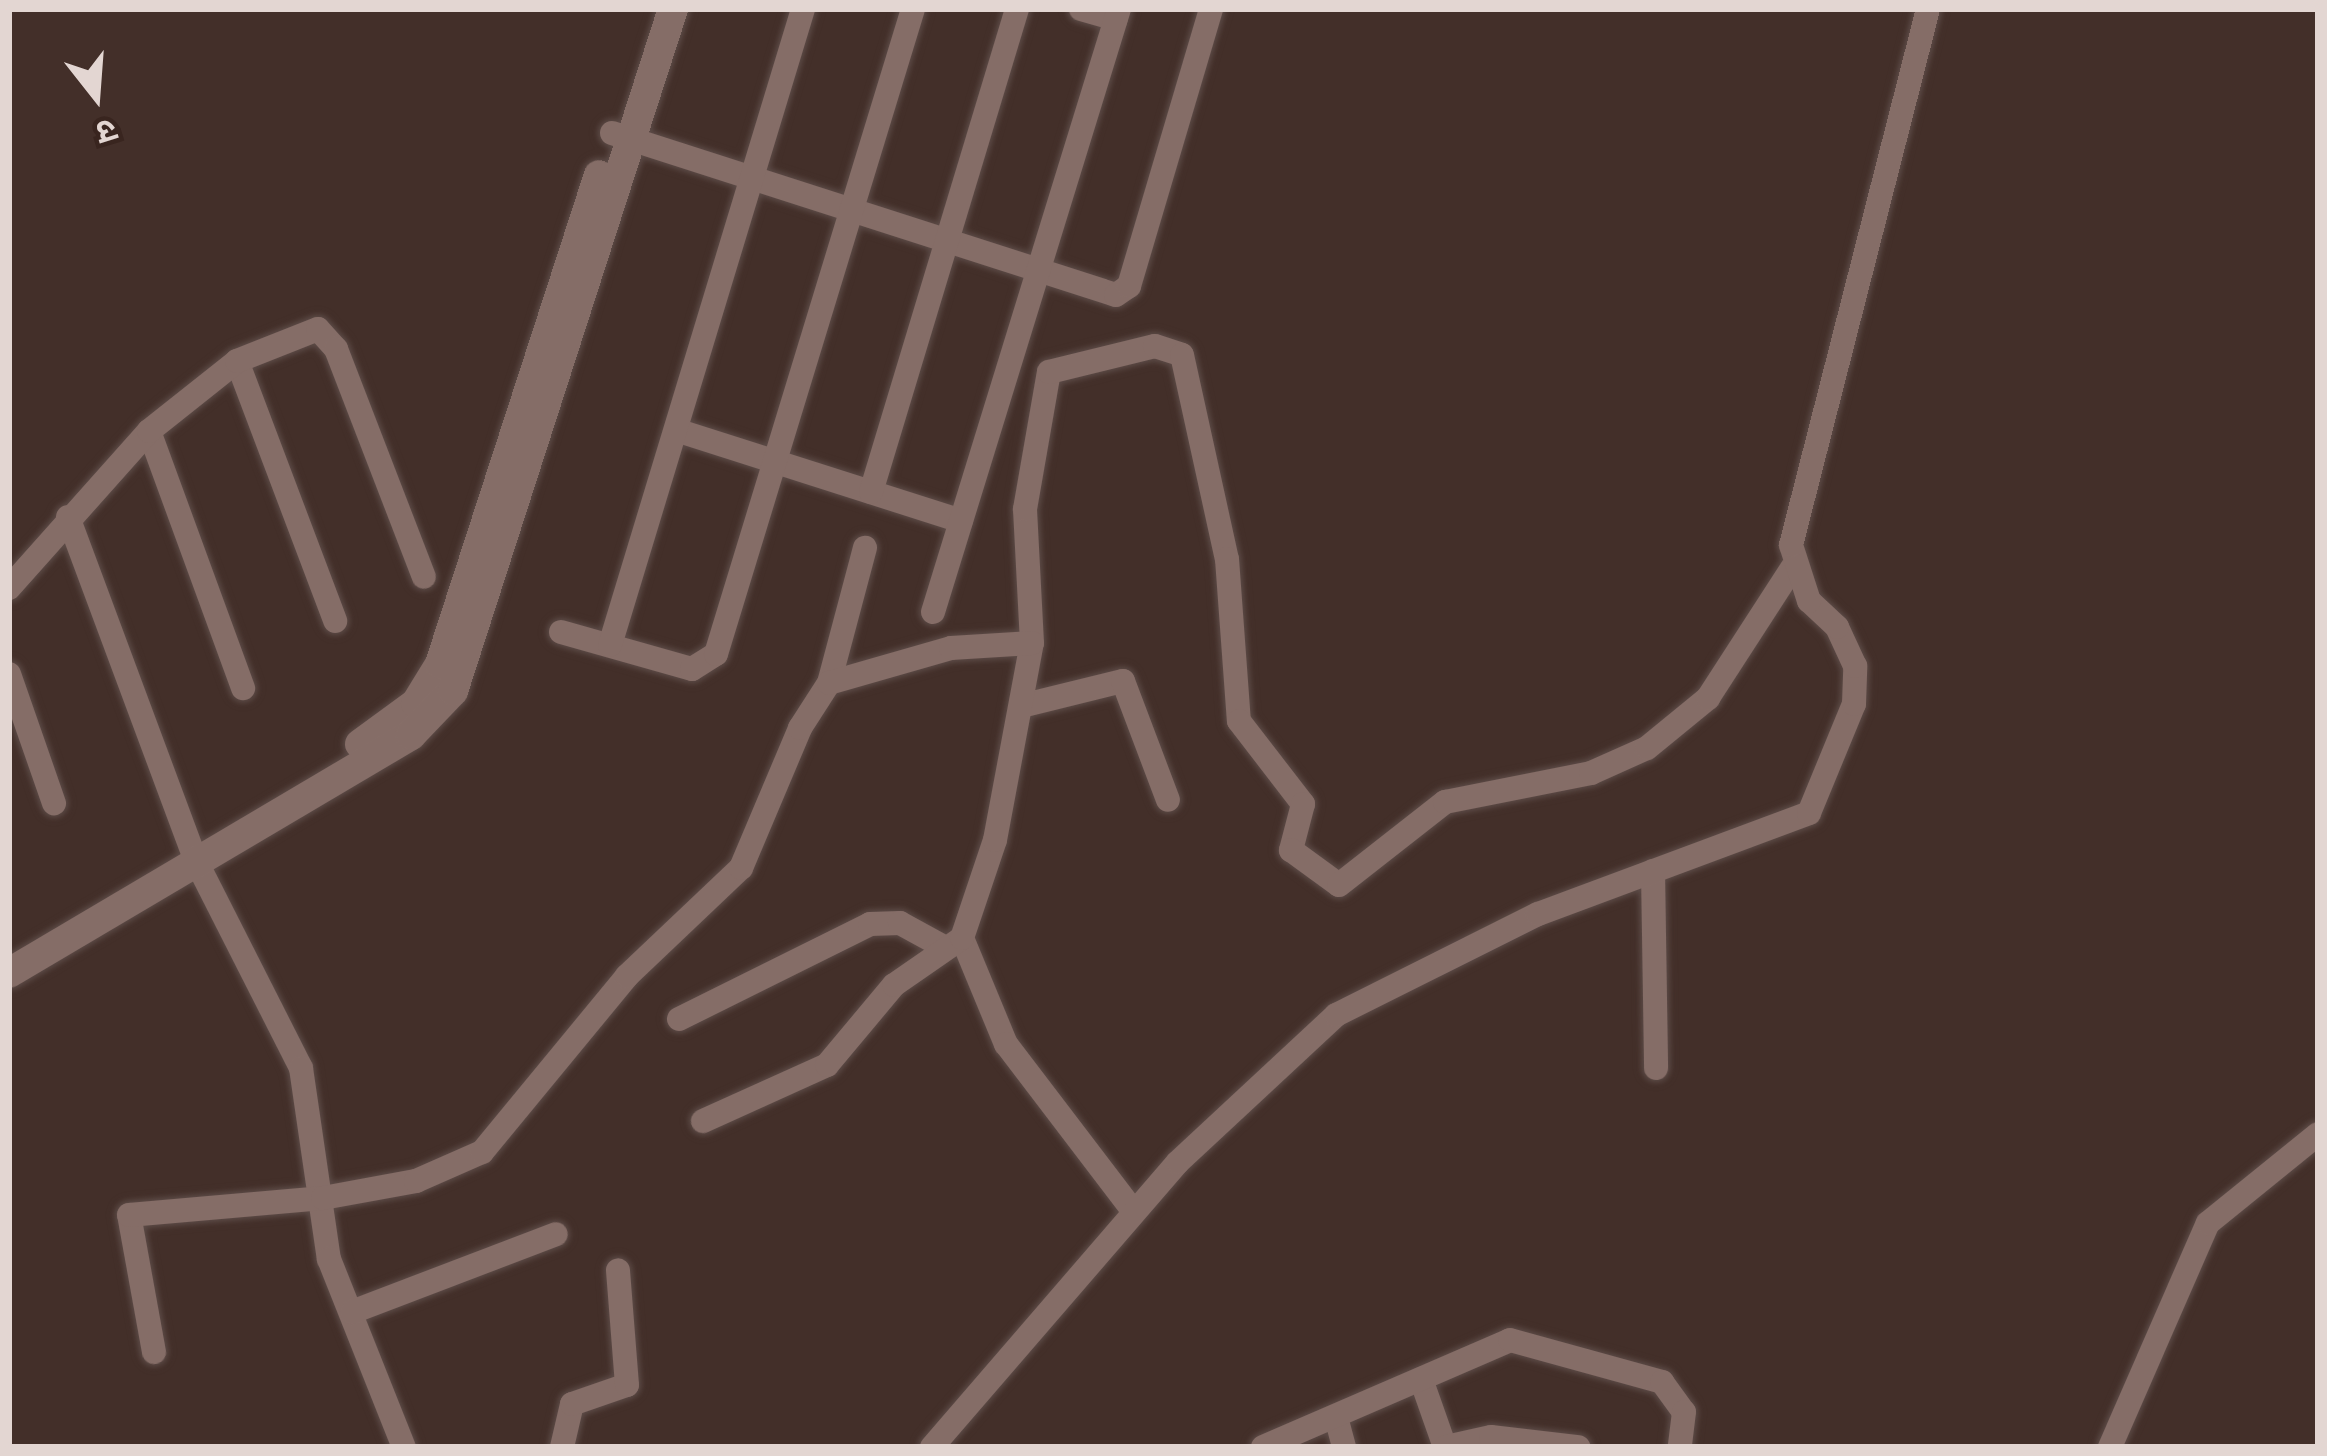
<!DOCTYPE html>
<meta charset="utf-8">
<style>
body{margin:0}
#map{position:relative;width:2327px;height:1456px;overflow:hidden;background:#432f29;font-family:Signika,"Noto Sans Devanagari",sans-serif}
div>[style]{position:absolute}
.roads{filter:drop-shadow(0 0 3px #5d4c48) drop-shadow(0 0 3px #5d4c48)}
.street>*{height:24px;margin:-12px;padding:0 12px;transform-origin:12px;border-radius:12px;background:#856d67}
.secondary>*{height:30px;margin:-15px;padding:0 15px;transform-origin:15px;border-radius:15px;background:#856d67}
span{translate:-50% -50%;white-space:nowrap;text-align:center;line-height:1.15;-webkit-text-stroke:9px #39251f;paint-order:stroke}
.frame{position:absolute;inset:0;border:12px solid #e3d6d2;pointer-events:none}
.north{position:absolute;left:36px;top:36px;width:120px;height:120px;-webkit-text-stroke:9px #39251f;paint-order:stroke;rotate:163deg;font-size:33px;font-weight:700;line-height:48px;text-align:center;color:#e3d6d2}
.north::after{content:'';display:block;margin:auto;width:42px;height:54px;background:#e3d6d2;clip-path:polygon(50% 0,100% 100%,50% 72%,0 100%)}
</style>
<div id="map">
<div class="roads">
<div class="street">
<i style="left:1081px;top:9px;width:36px;rotate:16deg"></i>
<i style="left:612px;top:133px;width:529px;rotate:17.82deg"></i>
<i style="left:1116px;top:295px;width:16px;rotate:-35deg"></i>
<i style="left:1129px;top:286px;width:289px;rotate:-73.5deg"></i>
<i style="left:237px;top:361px;width:278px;rotate:69.3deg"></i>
<i style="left:676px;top:430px;width:299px;rotate:17.7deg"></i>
<i style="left:149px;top:431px;width:274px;rotate:69.9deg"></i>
<i style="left:871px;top:492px;width:505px;rotate:-73.18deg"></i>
<i style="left:68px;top:517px;width:367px;rotate:69.6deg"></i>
<i style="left:196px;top:861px;width:232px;rotate:63.1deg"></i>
<i style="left:301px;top:1068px;width:193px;rotate:81.7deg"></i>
<i style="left:329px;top:1259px;width:202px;rotate:68.3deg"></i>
<i style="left:9px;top:588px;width:210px;rotate:-48.3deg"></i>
<i style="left:149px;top:431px;width:112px;rotate:-38.5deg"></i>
<i style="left:237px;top:361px;width:87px;rotate:-21.6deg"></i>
<i style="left:318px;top:329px;width:27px;rotate:48deg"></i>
<i style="left:336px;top:349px;width:244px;rotate:68.9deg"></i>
<i style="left:933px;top:612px;width:631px;rotate:-72.86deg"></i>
<i style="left:561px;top:632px;width:136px;rotate:15.8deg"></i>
<i style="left:692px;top:669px;width:28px;rotate:-32deg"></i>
<i style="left:716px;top:654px;width:674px;rotate:-73.02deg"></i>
<i style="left:610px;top:645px;width:665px;rotate:-73.12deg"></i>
<i style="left:9px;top:674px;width:137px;rotate:70.8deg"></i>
<i style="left:829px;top:683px;width:140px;rotate:-75.1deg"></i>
<i style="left:1021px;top:706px;width:105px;rotate:-13.8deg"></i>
<i style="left:1123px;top:681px;width:127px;rotate:69.3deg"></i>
<i style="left:1653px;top:871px;width:197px;rotate:89.1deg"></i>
<i style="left:962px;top:938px;width:115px;rotate:67.5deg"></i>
<i style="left:1006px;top:1044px;width:210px;rotate:52.7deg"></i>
<i style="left:679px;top:1019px;width:213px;rotate:-26.4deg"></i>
<i style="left:870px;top:924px;width:30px;rotate:-2deg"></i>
<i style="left:900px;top:923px;width:50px;rotate:28.6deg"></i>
<i style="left:703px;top:1121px;width:136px;rotate:-24.3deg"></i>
<i style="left:827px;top:1065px;width:104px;rotate:-50.1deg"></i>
<i style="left:894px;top:985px;width:83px;rotate:-34.7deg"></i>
<i style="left:962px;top:938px;width:103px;rotate:-71.4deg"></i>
<i style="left:995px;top:840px;width:200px;rotate:-79.4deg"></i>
<i style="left:1032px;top:643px;width:134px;rotate:-93deg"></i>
<i style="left:1025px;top:509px;width:139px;rotate:-80.1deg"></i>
<i style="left:1049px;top:372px;width:109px;rotate:-13.8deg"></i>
<i style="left:1155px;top:346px;width:28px;rotate:18deg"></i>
<i style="left:1182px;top:355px;width:209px;rotate:77.6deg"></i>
<i style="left:1227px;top:559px;width:162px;rotate:85.8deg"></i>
<i style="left:1239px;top:721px;width:105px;rotate:52.4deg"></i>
<i style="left:1303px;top:804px;width:48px;rotate:104.6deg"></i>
<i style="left:1291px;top:850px;width:59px;rotate:36.1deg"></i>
<i style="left:1339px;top:885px;width:135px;rotate:-38.1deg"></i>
<i style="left:1445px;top:802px;width:149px;rotate:-11.2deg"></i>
<i style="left:1591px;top:773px;width:61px;rotate:-24.1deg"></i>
<i style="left:1647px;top:748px;width:79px;rotate:-39.3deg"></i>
<i style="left:1708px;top:698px;width:155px;rotate:-57.1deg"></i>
<i style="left:352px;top:1312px;width:218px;rotate:-20.9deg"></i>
<i style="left:154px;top:1352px;width:139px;rotate:-100.3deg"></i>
<i style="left:129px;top:1215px;width:195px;rotate:-5deg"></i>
<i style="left:323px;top:1198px;width:95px;rotate:-10.4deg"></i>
<i style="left:416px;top:1181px;width:72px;rotate:-23.7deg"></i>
<i style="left:482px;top:1152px;width:228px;rotate:-50.5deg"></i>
<i style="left:627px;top:976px;width:157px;rotate:-43.5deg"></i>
<i style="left:741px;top:868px;width:152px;rotate:-67.1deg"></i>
<i style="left:800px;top:728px;width:54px;rotate:-57.2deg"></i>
<i style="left:829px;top:683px;width:127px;rotate:-16deg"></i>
<i style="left:951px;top:648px;width:81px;rotate:-3.5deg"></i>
<i style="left:1421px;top:1379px;width:72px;rotate:70.6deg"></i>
<i style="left:1336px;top:1417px;width:31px;rotate:75deg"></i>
<i style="left:562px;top:1447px;width:44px;rotate:-76.9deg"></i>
<i style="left:572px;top:1404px;width:58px;rotate:-19.1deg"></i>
<i style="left:627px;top:1385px;width:115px;rotate:-94.5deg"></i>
<i style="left:932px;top:1447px;width:376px;rotate:-49.2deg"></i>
<i style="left:1178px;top:1162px;width:216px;rotate:-42.9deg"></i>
<i style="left:1336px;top:1015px;width:226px;rotate:-26.6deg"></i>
<i style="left:1538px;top:914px;width:289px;rotate:-20.4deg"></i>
<i style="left:1809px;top:813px;width:118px;rotate:-67.6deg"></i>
<i style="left:1854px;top:704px;width:38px;rotate:-88deg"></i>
<i style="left:1855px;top:666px;width:43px;rotate:-114.8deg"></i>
<i style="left:1837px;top:627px;width:38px;rotate:-137deg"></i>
<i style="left:1809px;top:601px;width:59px;rotate:-107.8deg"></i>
<i style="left:1791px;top:545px;width:553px;rotate:-75.66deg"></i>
<i style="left:1263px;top:1447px;width:269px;rotate:-23.4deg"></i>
<i style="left:1510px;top:1340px;width:158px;rotate:15.4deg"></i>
<i style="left:1662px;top:1382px;width:37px;rotate:54deg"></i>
<i style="left:1684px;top:1412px;width:35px;rotate:97deg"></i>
<i style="left:1446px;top:1447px;width:46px;rotate:-12.5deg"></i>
<i style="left:1491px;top:1437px;width:88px;rotate:6.6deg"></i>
<i style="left:2110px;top:1447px;width:244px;rotate:-66.4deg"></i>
<i style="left:2208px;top:1223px;width:141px;rotate:-39deg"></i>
</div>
<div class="secondary">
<i style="left:360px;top:744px;width:69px;rotate:-36.2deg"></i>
<i style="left:416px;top:703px;width:46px;rotate:-58.4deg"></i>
<i style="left:440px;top:664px;width:514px;rotate:-71.99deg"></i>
<i style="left:9px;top:973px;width:467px;rotate:-30.6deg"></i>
<i style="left:411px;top:735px;width:61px;rotate:-46.3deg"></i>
<i style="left:453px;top:691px;width:717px;rotate:-72.12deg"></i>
</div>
</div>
<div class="frame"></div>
<div class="north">उ</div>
</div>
